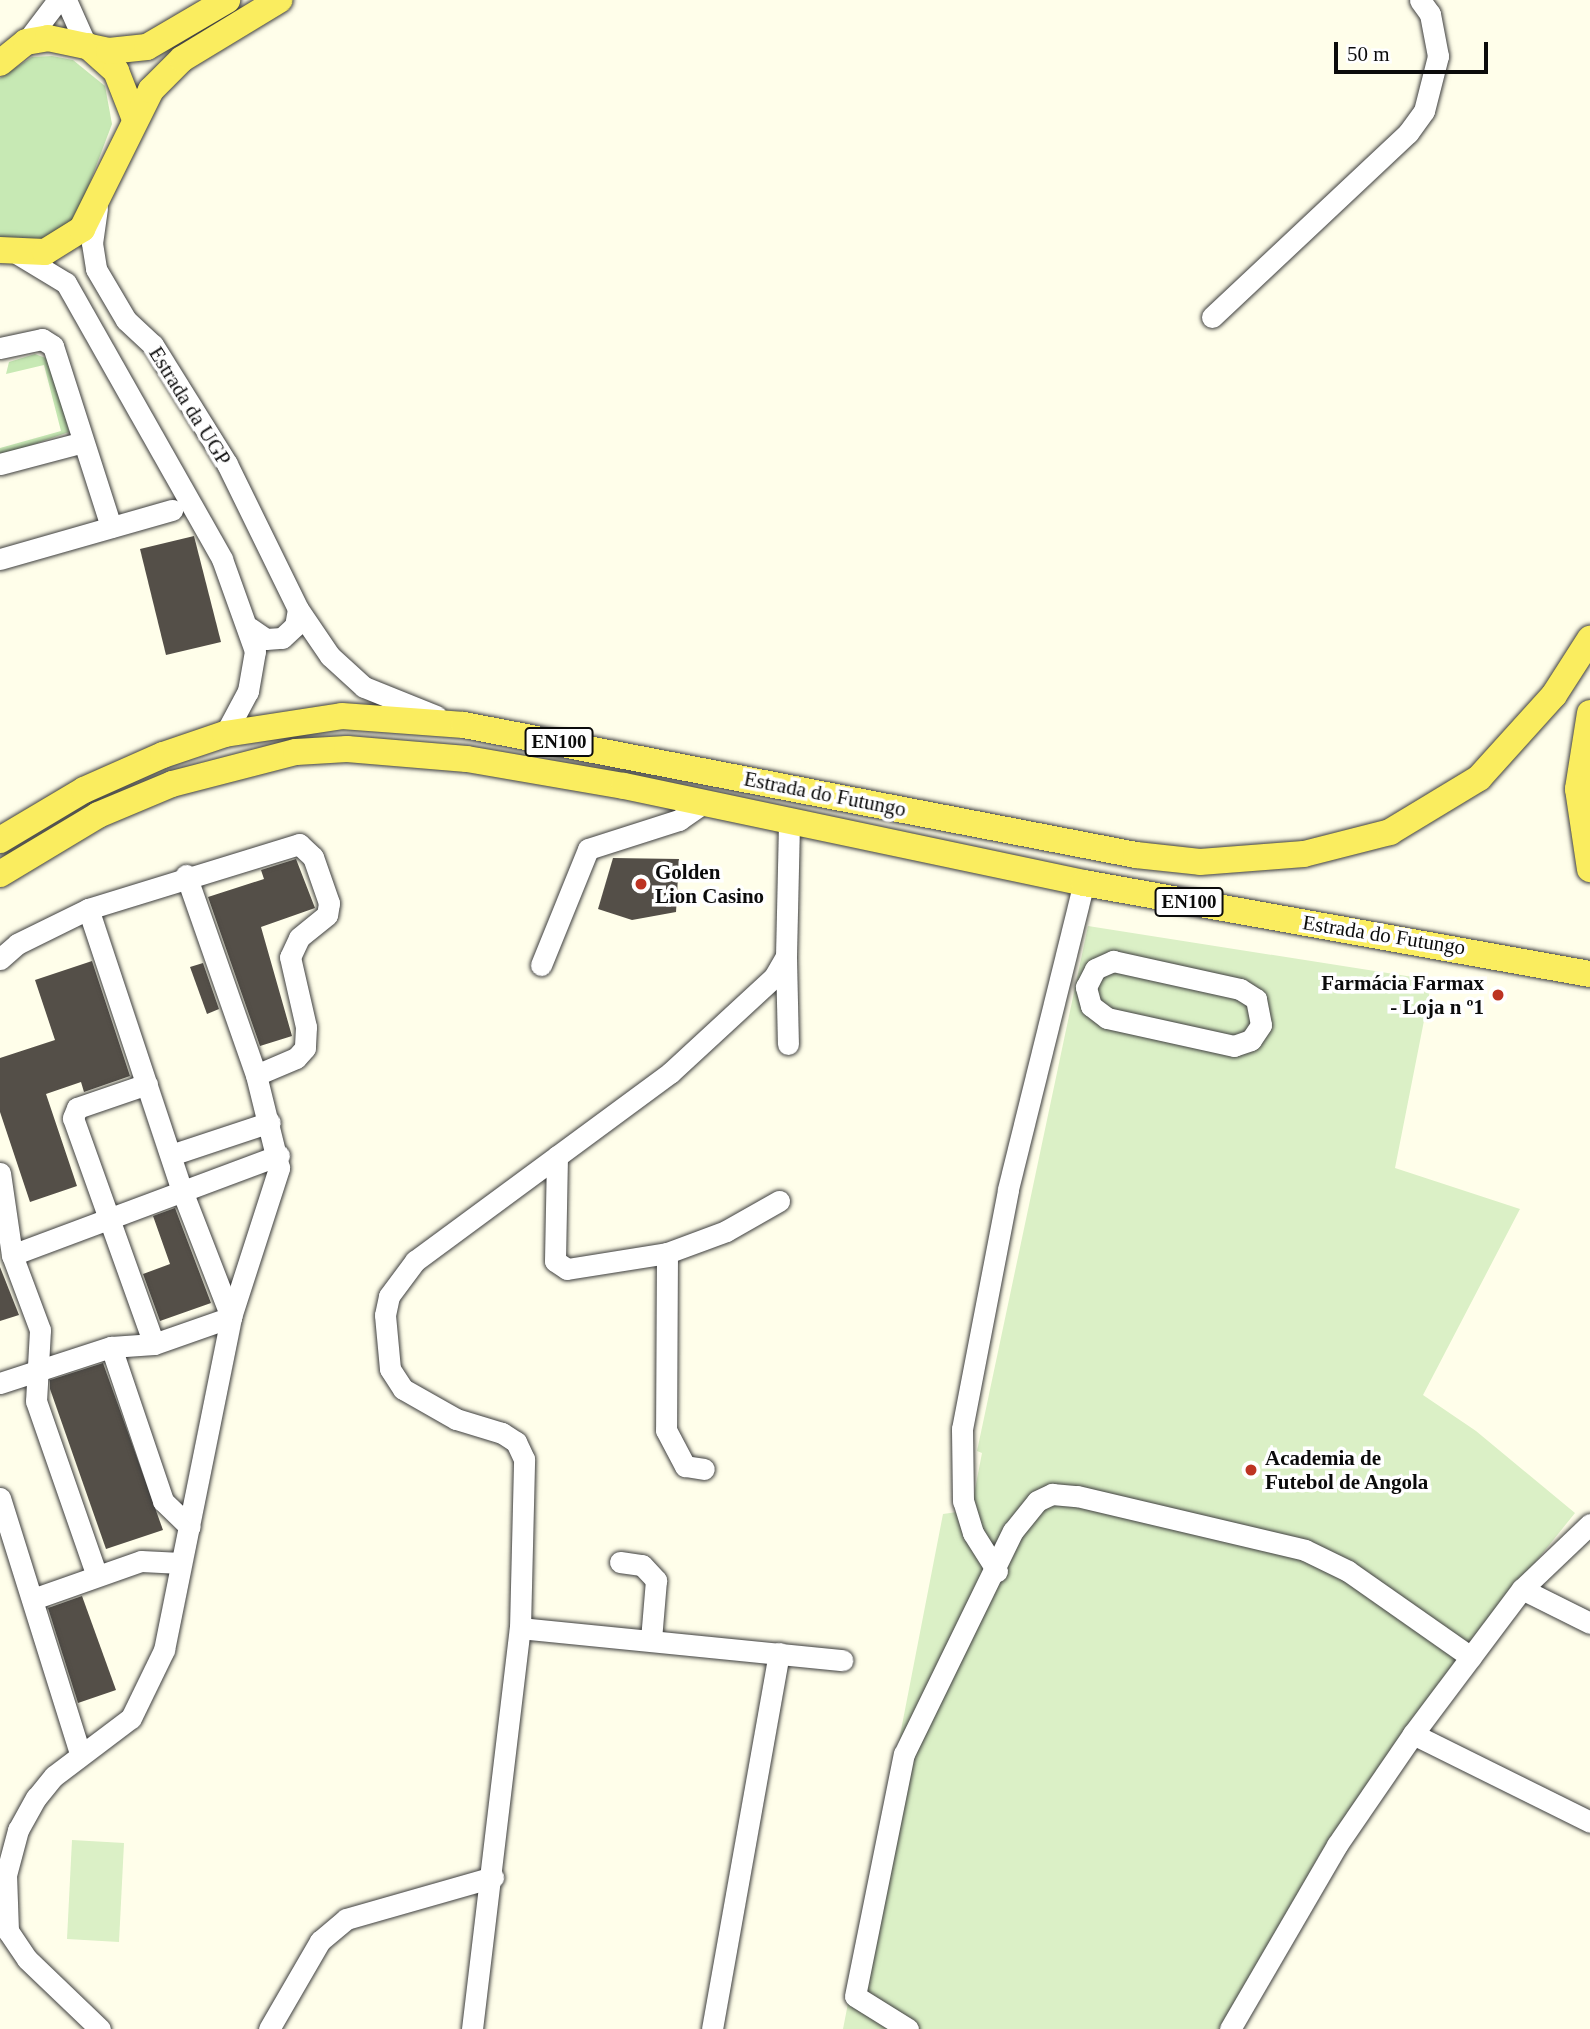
<!DOCTYPE html>
<meta charset="utf-8">
<style>
body{margin:0}
#map{position:relative;width:1590px;height:2029px;overflow:hidden;background:#fffeea;font-family:Georgia,serif}
div>[style]{position:absolute}
.green>*{inset:0;background:#c7e9b4}
.pitch>*{inset:0;background:#dbf0c6}
.building>*{inset:0;background:#544f48}
.roads{filter:drop-shadow(0 0 2px #3e3e3e) drop-shadow(0 0 2px #3e3e3e)}
.minor>*{height:21px;margin:-10.5px;padding:0 10.5px;transform-origin:10.5px;border-radius:10.5px;background:#fff}
.major>*{height:26px;margin:-13px;padding:0 13px;transform-origin:13px;border-radius:13px;background:#faed5f}
.dots>*{width:19px;height:19px;translate:-50% -50%;box-sizing:border-box;border:4px solid #fff;border-radius:50%}
span{translate:-50% -50%;white-space:nowrap;text-align:center;line-height:1.15;-webkit-text-stroke:7px #fff;paint-order:stroke}
.shield-label span{padding:2px 5px;background:#fff;border:2px solid;border-radius:5px;-webkit-text-stroke-width:0}
.shield-label{font-size:19px;color:#0b0b0b;font-weight:700}
.street-label{font-size:21px;color:#0b0b0b}
.poi-label{font-size:21px;color:#0b0b0b;font-weight:700}
.left{translate:0 -50%;text-align:left}
.right{translate:-100% -50%;text-align:right}
.scale{position:absolute;left:1334px;top:42px;width:154px;height:32px;box-sizing:border-box;border:4px solid #0b0b0b;border-top:0;padding-left:9px;font-size:21px;line-height:24px;white-space:nowrap;color:#0b0b0b;-webkit-text-stroke:5px #fff;paint-order:stroke}
</style>
<div id="map">
<div class="green">
<i style="clip-path:polygon(52px 56px,73px 60px,105px 86px,112px 124px,78px 214px,65px 230px,47px 240px,0 239px,0 78px,32px 57px)"></i>
<i style="clip-path:polygon(35px 354px,51px 360px,69px 432px,0 456px,0 448px,61px 431px,44px 365px,6px 374px,9px 362px)"></i>
</div>
<div class="pitch">
<i style="clip-path:polygon(1088px 926px,1432px 980px,1395px 1168px,1520px 1209px,1423px 1395px,1476px 1431px,1575px 1513px,1483px 1627px,1319px 1855px,1227px 2029px,843px 2029px,943px 1514px,971px 1510px,982px 1453px,977px 1451px)"></i>
<i style="clip-path:polygon(72px 1840px,124px 1843px,119px 1942px,67px 1939px)"></i>
</div>
<div class="building">
<i style="clip-path:polygon(194px 536px,221px 642px,166px 655px,140px 549px)"></i>
<i style="clip-path:polygon(613px 858px,679px 859px,676px 912px,632px 920px,598px 909px)"></i>
<i style="clip-path:polygon(296px 859px,315px 908px,261px 927px,292px 1036px,260px 1046px,208px 897px,264px 879px,261px 870px)"></i>
<i style="clip-path:polygon(92px 961px,130px 1076px,84px 1092px,81px 1082px,46px 1094px,77px 1186px,30px 1202px,0 1112px,0 1058px,55px 1040px,35px 980px)"></i>
<i style="clip-path:polygon(203px 963px,219px 1009px,207px 1014px,190px 967px)"></i>
<i style="clip-path:polygon(175px 1208px,211px 1303px,160px 1321px,143px 1274px,170px 1264px,153px 1216px)"></i>
<i style="clip-path:polygon(0 1267px,19px 1315px,0 1321px)"></i>
<i style="clip-path:polygon(103px 1363px,163px 1530px,106px 1549px,50px 1389px,50px 1380px)"></i>
<i style="clip-path:polygon(82px 1596px,116px 1690px,78px 1703px,48px 1608px)"></i>
</div>
<div class="roads">
<div class="minor">
<i style="left:66px;top:0;width:49px;rotate:66deg"></i>
<i style="left:26px;top:42px;width:53px;rotate:-52.7deg"></i>
<i style="left:97px;top:208px;width:35px;rotate:98deg"></i>
<i style="left:92px;top:243px;width:26px;rotate:81deg"></i>
<i style="left:96px;top:269px;width:59px;rotate:59.5deg"></i>
<i style="left:126px;top:320px;width:37px;rotate:43deg"></i>
<i style="left:153px;top:345px;width:140px;rotate:58.1deg"></i>
<i style="left:227px;top:464px;width:161px;rotate:63.9deg"></i>
<i style="left:298px;top:609px;width:57px;rotate:55.8deg"></i>
<i style="left:330px;top:656px;width:46px;rotate:42.4deg"></i>
<i style="left:364px;top:687px;width:78px;rotate:21.9deg"></i>
<i style="left:18px;top:254px;width:56px;rotate:31.1deg"></i>
<i style="left:66px;top:283px;width:317px;rotate:60.5deg"></i>
<i style="left:222px;top:559px;width:98px;rotate:70.3deg"></i>
<i style="left:255px;top:651px;width:41px;rotate:99.9deg"></i>
<i style="left:248px;top:691px;width:49px;rotate:118.1deg"></i>
<i style="left:1212px;top:317px;width:269px;rotate:-43.2deg"></i>
<i style="left:1408px;top:133px;width:27px;rotate:-54deg"></i>
<i style="left:1424px;top:111px;width:57px;rotate:-75.7deg"></i>
<i style="left:1438px;top:56px;width:43px;rotate:-100.8deg"></i>
<i style="left:1430px;top:14px;width:17px;rotate:-126deg"></i>
<i style="left:0;top:348px;width:43px;rotate:-12.1deg"></i>
<i style="left:42px;top:339px;width:13px;rotate:32deg"></i>
<i style="left:53px;top:346px;width:190px;rotate:72.2deg"></i>
<i style="left:0;top:464px;width:83px;rotate:-14.7deg"></i>
<i style="left:0;top:559px;width:179px;rotate:-15.9deg"></i>
<i style="left:250px;top:628px;width:19px;rotate:35deg"></i>
<i style="left:266px;top:639px;width:16px;rotate:-4deg"></i>
<i style="left:282px;top:638px;width:18px;rotate:-43deg"></i>
<i style="left:295px;top:626px;width:17px;rotate:-80deg"></i>
<i style="left:786px;top:958px;width:86px;rotate:88.7deg"></i>
<i style="left:0;top:959px;width:23px;rotate:-41deg"></i>
<i style="left:17px;top:944px;width:79px;rotate:-26.2deg"></i>
<i style="left:88px;top:909px;width:221px;rotate:-17.1deg"></i>
<i style="left:299px;top:844px;width:19px;rotate:43deg"></i>
<i style="left:313px;top:857px;width:49px;rotate:70.8deg"></i>
<i style="left:329px;top:903px;width:12px;rotate:99deg"></i>
<i style="left:327px;top:915px;width:36px;rotate:141deg"></i>
<i style="left:299px;top:938px;width:21px;rotate:115deg"></i>
<i style="left:290px;top:957px;width:72px;rotate:77.1deg"></i>
<i style="left:306px;top:1027px;width:21px;rotate:93deg"></i>
<i style="left:305px;top:1048px;width:13px;rotate:132deg"></i>
<i style="left:296px;top:1058px;width:43px;rotate:157deg"></i>
<i style="left:1113px;top:961px;width:130px;rotate:12.4deg"></i>
<i style="left:1240px;top:989px;width:19px;rotate:32deg"></i>
<i style="left:1256px;top:999px;width:26px;rotate:79deg"></i>
<i style="left:1261px;top:1025px;width:18px;rotate:124deg"></i>
<i style="left:1251px;top:1040px;width:18px;rotate:161deg"></i>
<i style="left:1234px;top:1046px;width:130px;rotate:-167.6deg"></i>
<i style="left:1107px;top:1018px;width:20px;rotate:-143deg"></i>
<i style="left:1091px;top:1006px;width:20px;rotate:-105deg"></i>
<i style="left:1086px;top:987px;width:20px;rotate:-63deg"></i>
<i style="left:1095px;top:969px;width:20px;rotate:-24deg"></i>
<i style="left:541px;top:965px;width:125px;rotate:-67.9deg"></i>
<i style="left:588px;top:849px;width:96px;rotate:-17.7deg"></i>
<i style="left:679px;top:820px;width:29px;rotate:-35deg"></i>
<i style="left:147px;top:1084px;width:74px;rotate:161.1deg"></i>
<i style="left:77px;top:1108px;width:11px;rotate:112deg"></i>
<i style="left:73px;top:1118px;width:240px;rotate:70.3deg"></i>
<i style="left:171px;top:1155px;width:104px;rotate:-18.4deg"></i>
<i style="left:557px;top:1156px;width:105px;rotate:91.1deg"></i>
<i style="left:555px;top:1261px;width:14px;rotate:34deg"></i>
<i style="left:567px;top:1269px;width:101px;rotate:-9.1deg"></i>
<i style="left:667px;top:1253px;width:63px;rotate:-20.4deg"></i>
<i style="left:726px;top:1231px;width:61px;rotate:-29.5deg"></i>
<i style="left:0;top:1173px;width:83px;rotate:81.7deg"></i>
<i style="left:12px;top:1255px;width:80px;rotate:69.5deg"></i>
<i style="left:40px;top:1330px;width:71px;rotate:93.2deg"></i>
<i style="left:36px;top:1401px;width:185px;rotate:70.8deg"></i>
<i style="left:667px;top:1253px;width:177px;rotate:90.3deg"></i>
<i style="left:666px;top:1430px;width:41px;rotate:62.2deg"></i>
<i style="left:685px;top:1466px;width:19px;rotate:9deg"></i>
<i style="left:12px;top:1255px;width:285px;rotate:-20.5deg"></i>
<i style="left:111px;top:1347px;width:163px;rotate:71.3deg"></i>
<i style="left:163px;top:1501px;width:37px;rotate:44deg"></i>
<i style="left:0;top:1383px;width:117px;rotate:-18deg"></i>
<i style="left:111px;top:1347px;width:43px;rotate:-4deg"></i>
<i style="left:154px;top:1344px;width:82px;rotate:-19.3deg"></i>
<i style="left:231px;top:1317px;width:138px;rotate:-111.2deg"></i>
<i style="left:181px;top:1188px;width:294px;rotate:-108.4deg"></i>
<i style="left:0;top:1498px;width:267px;rotate:72.6deg"></i>
<i style="left:620px;top:1562px;width:22px;rotate:8deg"></i>
<i style="left:642px;top:1565px;width:21px;rotate:47deg"></i>
<i style="left:656px;top:1580px;width:60px;rotate:94.8deg"></i>
<i style="left:997px;top:1571px;width:45px;rotate:-122.3deg"></i>
<i style="left:973px;top:1533px;width:34px;rotate:-107deg"></i>
<i style="left:963px;top:1501px;width:72px;rotate:-90.8deg"></i>
<i style="left:962px;top:1429px;width:244px;rotate:-79.1deg"></i>
<i style="left:1008px;top:1189px;width:315px;rotate:-76.1deg"></i>
<i style="left:1522px;top:1589px;width:76px;rotate:26.6deg"></i>
<i style="left:33px;top:1599px;width:114px;rotate:-19.4deg"></i>
<i style="left:141px;top:1561px;width:40px;rotate:2.9deg"></i>
<i style="left:520px;top:1628px;width:324px;rotate:5.7deg"></i>
<i style="left:1413px;top:1734px;width:198px;rotate:26.4deg"></i>
<i style="left:100px;top:2029px;width:101px;rotate:-136.2deg"></i>
<i style="left:27px;top:1959px;width:34px;rotate:-124deg"></i>
<i style="left:8px;top:1931px;width:56px;rotate:-92deg"></i>
<i style="left:6px;top:1875px;width:47px;rotate:-75.1deg"></i>
<i style="left:18px;top:1830px;width:37px;rotate:-61deg"></i>
<i style="left:36px;top:1798px;width:28px;rotate:-51deg"></i>
<i style="left:54px;top:1776px;width:96px;rotate:-37deg"></i>
<i style="left:131px;top:1718px;width:76px;rotate:-64.1deg"></i>
<i style="left:164px;top:1650px;width:340px;rotate:-78.6deg"></i>
<i style="left:231px;top:1317px;width:157px;rotate:-72.1deg"></i>
<i style="left:279px;top:1168px;width:96px;rotate:-103.9deg"></i>
<i style="left:256px;top:1075px;width:212px;rotate:-109.3deg"></i>
<i style="left:269px;top:2029px;width:102px;rotate:-59.9deg"></i>
<i style="left:320px;top:1941px;width:34px;rotate:-40deg"></i>
<i style="left:346px;top:1919px;width:153px;rotate:-15.9deg"></i>
<i style="left:472px;top:2029px;width:404px;rotate:-83.2deg"></i>
<i style="left:520px;top:1628px;width:169px;rotate:-88.6deg"></i>
<i style="left:524px;top:1459px;width:19px;rotate:-115deg"></i>
<i style="left:516px;top:1442px;width:17px;rotate:-147deg"></i>
<i style="left:502px;top:1433px;width:48px;rotate:-163.1deg"></i>
<i style="left:456px;top:1419px;width:61px;rotate:-150.5deg"></i>
<i style="left:403px;top:1389px;width:24px;rotate:-123deg"></i>
<i style="left:390px;top:1369px;width:54px;rotate:-95.3deg"></i>
<i style="left:385px;top:1315px;width:19px;rotate:-78deg"></i>
<i style="left:389px;top:1296px;width:44px;rotate:-53.4deg"></i>
<i style="left:415px;top:1261px;width:317px;rotate:-36.4deg"></i>
<i style="left:670px;top:1073px;width:142px;rotate:-42.7deg"></i>
<i style="left:774px;top:977px;width:24px;rotate:-60deg"></i>
<i style="left:786px;top:956px;width:134px;rotate:-88.7deg"></i>
<i style="left:712px;top:2029px;width:382px;rotate:-79.9deg"></i>
<i style="left:908px;top:2029px;width:62px;rotate:-148.1deg"></i>
<i style="left:855px;top:1996px;width:247px;rotate:-78.6deg"></i>
<i style="left:904px;top:1754px;width:248px;rotate:-64deg"></i>
<i style="left:1013px;top:1531px;width:38px;rotate:-51deg"></i>
<i style="left:1037px;top:1501px;width:17px;rotate:-25deg"></i>
<i style="left:1052px;top:1494px;width:25px;rotate:5deg"></i>
<i style="left:1077px;top:1496px;width:234px;rotate:13.3deg"></i>
<i style="left:1305px;top:1550px;width:48px;rotate:26deg"></i>
<i style="left:1348px;top:1571px;width:150px;rotate:35deg"></i>
<i style="left:1230px;top:2029px;width:213px;rotate:-59.8deg"></i>
<i style="left:1337px;top:1845px;width:135px;rotate:-55.6deg"></i>
<i style="left:1413px;top:1734px;width:181px;rotate:-53.1deg"></i>
<i style="left:1522px;top:1589px;width:94px;rotate:-43.7deg"></i>
</div>
<div class="major">
<i style="left:88px;top:46px;width:38px;rotate:42deg"></i>
<i style="left:116px;top:71px;width:49px;rotate:68.6deg"></i>
<i style="left:0;top:63px;width:33px;rotate:-39deg"></i>
<i style="left:26px;top:42px;width:22px;rotate:-10deg"></i>
<i style="left:48px;top:38px;width:62px;rotate:12deg"></i>
<i style="left:109px;top:51px;width:38px;rotate:-6deg"></i>
<i style="left:147px;top:47px;width:93px;rotate:-30.4deg"></i>
<i style="left:0;top:250px;width:45px;rotate:2.5deg"></i>
<i style="left:45px;top:252px;width:44px;rotate:-31.9deg"></i>
<i style="left:82px;top:229px;width:155px;rotate:-63.6deg"></i>
<i style="left:151px;top:90px;width:44px;rotate:-45deg"></i>
<i style="left:182px;top:59px;width:114px;rotate:-31.3deg"></i>
<i style="left:1590px;top:713px;width:77px;rotate:99deg"></i>
<i style="left:1578px;top:789px;width:81px;rotate:81.5deg"></i>
<i style="left:0;top:840px;width:98px;rotate:-30.8deg"></i>
<i style="left:84px;top:790px;width:86px;rotate:-23.9deg"></i>
<i style="left:163px;top:755px;width:65px;rotate:-18.7deg"></i>
<i style="left:225px;top:734px;width:118px;rotate:-8.7deg"></i>
<i style="left:342px;top:716px;width:122px;rotate:4.2deg"></i>
<i style="left:464px;top:725px;width:684px;rotate:10.95deg"></i>
<i style="left:1136px;top:855px;width:64px;rotate:6.2deg"></i>
<i style="left:1200px;top:862px;width:104px;rotate:-4.4deg"></i>
<i style="left:1304px;top:854px;width:89px;rotate:-14.3deg"></i>
<i style="left:1390px;top:832px;width:104px;rotate:-31.2deg"></i>
<i style="left:1479px;top:778px;width:112px;rotate:-47.9deg"></i>
<i style="left:1554px;top:695px;width:67px;rotate:-57.3deg"></i>
<i style="left:0;top:874px;width:114px;rotate:-31deg"></i>
<i style="left:98px;top:815px;width:80px;rotate:-22.7deg"></i>
<i style="left:172px;top:784px;width:128px;rotate:-14.5deg"></i>
<i style="left:296px;top:752px;width:51px;rotate:-3.4deg"></i>
<i style="left:347px;top:749px;width:120px;rotate:4.8deg"></i>
<i style="left:467px;top:759px;width:159px;rotate:9.8deg"></i>
<i style="left:624px;top:786px;width:470px;rotate:11.9deg"></i>
<i style="left:1084px;top:883px;width:514px;rotate:10.2deg"></i>
</div>
</div>
<div class="dots">
<i style="left:641px;top:884px;background:#bd3322"></i>
<i style="left:1498px;top:995px;background:#bd3322"></i>
<i style="left:1251px;top:1470px;background:#bd3322"></i>
</div>
<div class="shield-label">
<span style="left:559px;top:742px">EN100</span>
<span style="left:1189px;top:902px">EN100</span>
</div>
<div class="street-label">
<span style="left:190px;top:406px;rotate:58deg">Estrada da UGP</span>
<span style="left:825px;top:794px;rotate:11deg">Estrada do Futungo</span>
<span style="left:1384px;top:935px;rotate:9deg">Estrada do Futungo</span>
</div>
<div class="poi-label">
<span class="left" style="left:655px;top:884px">Golden<br>Lion Casino</span>
<span class="right" style="left:1484px;top:995px">Farmácia Farmax<br>- Loja n º1</span>
<span class="left" style="left:1265px;top:1470px">Academia de<br>Futebol de Angola</span>
</div>
<div class="scale">50 m</div>
</div>
